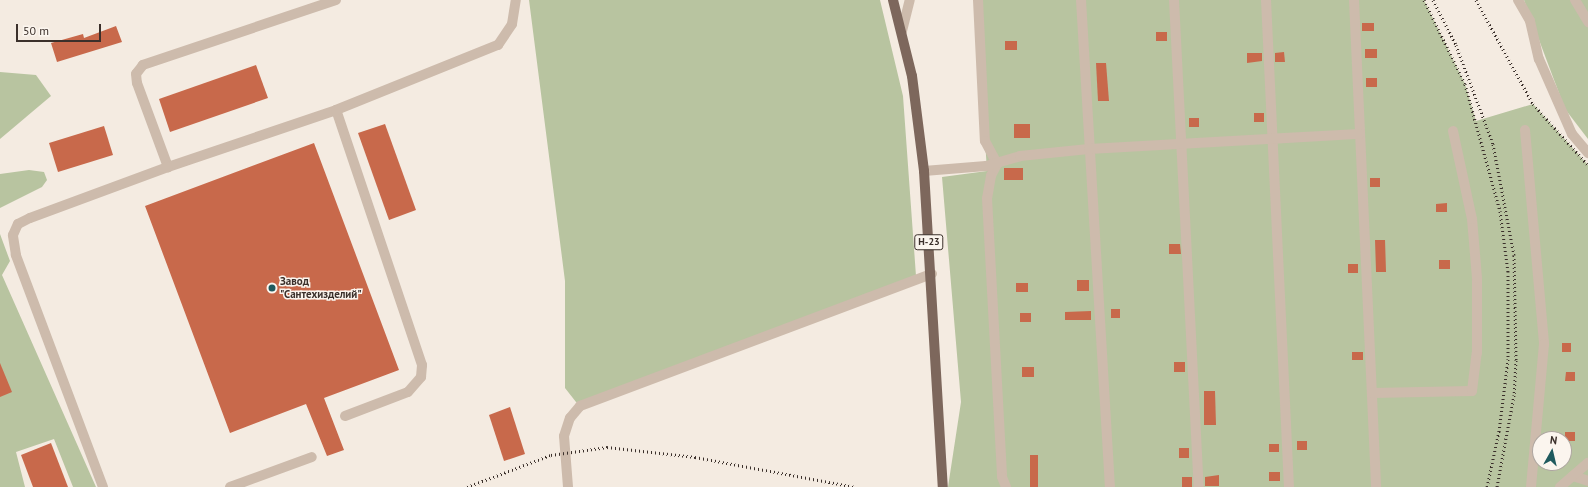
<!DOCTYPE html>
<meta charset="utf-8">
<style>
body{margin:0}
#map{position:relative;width:1588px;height:487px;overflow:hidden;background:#f4ebe1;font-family:"PT Sans",sans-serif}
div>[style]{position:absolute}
.green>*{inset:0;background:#b8c4a0}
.building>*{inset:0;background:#c8694b}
.minor>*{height:10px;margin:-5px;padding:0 5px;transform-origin:5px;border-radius:5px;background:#cdbbac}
.major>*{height:10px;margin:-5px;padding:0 5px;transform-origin:5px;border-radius:5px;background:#7d675c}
.rail>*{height:3px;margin-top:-1.5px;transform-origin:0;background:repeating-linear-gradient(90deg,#3b302b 0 1px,transparent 0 4px)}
.dots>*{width:11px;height:11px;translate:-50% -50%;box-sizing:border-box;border:2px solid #fbf5ee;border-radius:50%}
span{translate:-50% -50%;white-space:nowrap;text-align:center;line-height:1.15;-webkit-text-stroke:3px #fbf5ee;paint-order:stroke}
.shield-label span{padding:1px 3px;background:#fbf5ee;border:1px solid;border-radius:3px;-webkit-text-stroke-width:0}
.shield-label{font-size:10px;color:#3b302b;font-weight:700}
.poi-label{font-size:11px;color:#3b302b;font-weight:700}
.left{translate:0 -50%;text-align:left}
.north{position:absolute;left:1532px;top:431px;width:40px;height:40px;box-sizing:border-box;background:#fbf5ee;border:1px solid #aea6a0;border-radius:50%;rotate:8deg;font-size:11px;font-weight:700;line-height:16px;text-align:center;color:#3b302b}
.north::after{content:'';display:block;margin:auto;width:14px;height:18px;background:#1f5a5e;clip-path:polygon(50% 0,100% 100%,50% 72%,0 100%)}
.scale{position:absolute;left:16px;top:24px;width:85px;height:18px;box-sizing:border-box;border:2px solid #3b302b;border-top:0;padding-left:5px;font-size:12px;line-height:14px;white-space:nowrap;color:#3b302b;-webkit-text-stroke:3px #fbf5ee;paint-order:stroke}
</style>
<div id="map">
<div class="green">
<i style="clip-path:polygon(529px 0,880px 0,903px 96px,916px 276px,579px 404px,576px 402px,565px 388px,565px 281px)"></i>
<i style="clip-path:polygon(evenodd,976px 0,1424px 0,1465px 84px,1476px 121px,1533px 104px,1588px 165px,1588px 487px,948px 487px,961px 402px,942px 177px,987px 171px,976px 0,1540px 439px,1564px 439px,1564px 463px,1540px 463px,1540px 439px)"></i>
<i style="clip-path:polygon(1524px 0,1588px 0,1588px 139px,1565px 109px)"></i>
<i style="clip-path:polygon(0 72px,36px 75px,51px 96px,0 139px)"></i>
<i style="clip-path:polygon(29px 170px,44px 172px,47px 180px,42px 187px,0 208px,0 174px)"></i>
<i style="clip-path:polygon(0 234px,10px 261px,2px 275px,96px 487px,73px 487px,54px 439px,16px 452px,25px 487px,0 487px)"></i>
</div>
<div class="building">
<i style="clip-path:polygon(1362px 23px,1374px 23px,1374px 31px,1362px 31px)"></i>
<i style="clip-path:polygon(116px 26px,122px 42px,57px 62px,51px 43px,83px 34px,84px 38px)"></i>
<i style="clip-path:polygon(1156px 32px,1167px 32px,1167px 41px,1156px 41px)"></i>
<i style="clip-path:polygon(1005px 41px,1017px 41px,1017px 50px,1005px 50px)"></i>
<i style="clip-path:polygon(1365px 49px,1377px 49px,1377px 58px,1365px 58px)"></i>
<i style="clip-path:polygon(1284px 52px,1285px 62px,1275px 62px,1275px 53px)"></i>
<i style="clip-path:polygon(1247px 53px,1262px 53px,1262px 61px,1247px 63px)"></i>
<i style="clip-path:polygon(1096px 63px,1106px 63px,1109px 101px,1098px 101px)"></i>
<i style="clip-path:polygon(256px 65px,268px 98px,170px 132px,159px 99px)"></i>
<i style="clip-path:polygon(1366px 78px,1377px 78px,1377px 87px,1366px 87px)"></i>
<i style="clip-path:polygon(1254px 113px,1264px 113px,1264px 122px,1254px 122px)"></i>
<i style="clip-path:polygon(1189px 118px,1199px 118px,1199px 127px,1189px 127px)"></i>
<i style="clip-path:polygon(385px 124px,416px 210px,389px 220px,358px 133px)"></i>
<i style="clip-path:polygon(1014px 124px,1030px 124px,1030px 138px,1014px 138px)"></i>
<i style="clip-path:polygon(104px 126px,113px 155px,58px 172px,49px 143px)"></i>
<i style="clip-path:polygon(314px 143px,399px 370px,324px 398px,344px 450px,327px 456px,306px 404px,230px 433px,145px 206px)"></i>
<i style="clip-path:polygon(1004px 168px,1023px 168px,1023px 180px,1004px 180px)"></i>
<i style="clip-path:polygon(1370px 178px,1380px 178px,1380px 187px,1370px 187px)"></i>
<i style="clip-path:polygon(1447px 203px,1447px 212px,1436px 212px,1436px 204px)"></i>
<i style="clip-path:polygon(1375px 240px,1385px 240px,1386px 272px,1376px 272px)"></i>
<i style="clip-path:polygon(1169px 244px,1180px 244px,1181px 254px,1169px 254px)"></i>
<i style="clip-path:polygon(1439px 260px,1450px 260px,1450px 269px,1439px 269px)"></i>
<i style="clip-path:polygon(1348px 264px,1358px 264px,1358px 273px,1348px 273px)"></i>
<i style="clip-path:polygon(1077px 280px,1089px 280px,1089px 291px,1077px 291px)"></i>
<i style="clip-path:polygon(1016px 283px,1028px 283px,1028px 292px,1016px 292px)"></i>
<i style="clip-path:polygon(1111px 309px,1120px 309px,1120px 318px,1111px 318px)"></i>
<i style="clip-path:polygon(1091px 311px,1091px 320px,1065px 320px,1065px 312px)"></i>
<i style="clip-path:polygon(1020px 313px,1031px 313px,1031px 322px,1020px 322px)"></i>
<i style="clip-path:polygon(1562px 343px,1571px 343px,1571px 352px,1562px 352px)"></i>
<i style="clip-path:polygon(1352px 352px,1363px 352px,1363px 360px,1352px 360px)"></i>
<i style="clip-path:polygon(1174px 362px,1185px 362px,1185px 372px,1174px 372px)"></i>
<i style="clip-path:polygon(0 363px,12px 392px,0 397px)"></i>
<i style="clip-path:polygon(1022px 367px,1034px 367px,1034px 377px,1022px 377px)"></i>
<i style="clip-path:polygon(1566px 372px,1575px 372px,1575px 381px,1565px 381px)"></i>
<i style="clip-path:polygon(1204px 391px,1215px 391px,1216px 425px,1204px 425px)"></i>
<i style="clip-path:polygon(510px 407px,525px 454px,504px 461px,489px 415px)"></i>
<i style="clip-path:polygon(1565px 432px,1575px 432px,1575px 441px,1565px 441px)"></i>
<i style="clip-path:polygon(1297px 441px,1307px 441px,1307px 450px,1297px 450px)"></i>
<i style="clip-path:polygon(51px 443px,68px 487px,33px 487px,21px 455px)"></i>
<i style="clip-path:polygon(1269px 444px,1279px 444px,1279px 452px,1269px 452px)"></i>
<i style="clip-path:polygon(1179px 448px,1189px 448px,1189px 458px,1179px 458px)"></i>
<i style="clip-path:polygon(1030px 455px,1038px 455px,1038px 487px,1030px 487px)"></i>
<i style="clip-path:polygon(1269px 472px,1280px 472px,1280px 481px,1269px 481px)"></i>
<i style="clip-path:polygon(1219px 475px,1219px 486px,1205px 486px,1205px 477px)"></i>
<i style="clip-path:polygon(1182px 477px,1192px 477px,1192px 487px,1182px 487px)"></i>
</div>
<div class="minor">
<i style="left:336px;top:0;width:204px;rotate:161.4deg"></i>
<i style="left:143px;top:65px;width:11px;rotate:128deg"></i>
<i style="left:136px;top:74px;width:9px;rotate:84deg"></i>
<i style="left:137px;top:83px;width:90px;rotate:69.7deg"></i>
<i style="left:168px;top:167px;width:177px;rotate:-18.7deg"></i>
<i style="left:978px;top:0;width:141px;rotate:87.2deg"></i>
<i style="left:985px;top:141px;width:26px;rotate:62deg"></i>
<i style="left:1081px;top:0;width:488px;rotate:86.6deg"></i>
<i style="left:1174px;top:0;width:488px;rotate:87.1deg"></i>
<i style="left:1266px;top:0;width:488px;rotate:87.3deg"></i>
<i style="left:1354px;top:0;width:487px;rotate:87.4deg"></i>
<i style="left:1518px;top:0;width:24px;rotate:60deg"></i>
<i style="left:1530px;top:21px;width:39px;rotate:77deg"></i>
<i style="left:1539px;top:59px;width:82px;rotate:66.3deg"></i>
<i style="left:1572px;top:134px;width:25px;rotate:50deg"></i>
<i style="left:1575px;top:0;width:26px;rotate:59deg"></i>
<i style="left:902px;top:31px;width:32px;rotate:-76deg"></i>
<i style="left:1525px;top:130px;width:215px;rotate:84.9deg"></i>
<i style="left:1544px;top:344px;width:144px;rotate:95.2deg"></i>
<i style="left:997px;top:164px;width:13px;rotate:117deg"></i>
<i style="left:991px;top:176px;width:22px;rotate:100deg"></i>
<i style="left:987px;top:198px;width:279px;rotate:86.9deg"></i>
<i style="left:1002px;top:477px;width:11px;rotate:68deg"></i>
<i style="left:924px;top:171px;width:62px;rotate:-4.6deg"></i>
<i style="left:986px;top:166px;width:35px;rotate:-16deg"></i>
<i style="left:1020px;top:156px;width:69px;rotate:-5.8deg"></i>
<i style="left:1089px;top:149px;width:271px;rotate:-3.2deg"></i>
<i style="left:1372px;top:393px;width:100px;rotate:-1.1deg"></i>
<i style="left:1472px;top:391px;width:38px;rotate:-83deg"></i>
<i style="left:1477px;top:353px;width:75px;rotate:-90deg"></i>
<i style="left:1477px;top:278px;width:59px;rotate:-94.8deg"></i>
<i style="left:1472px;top:219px;width:90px;rotate:-102.2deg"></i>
<i style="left:345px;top:416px;width:67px;rotate:-20.9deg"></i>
<i style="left:408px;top:392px;width:20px;rotate:-49deg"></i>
<i style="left:421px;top:377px;width:12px;rotate:-85deg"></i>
<i style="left:422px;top:365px;width:269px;rotate:-108.6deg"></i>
<i style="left:336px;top:110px;width:175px;rotate:-21.9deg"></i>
<i style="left:498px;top:45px;width:25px;rotate:-56deg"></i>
<i style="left:512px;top:24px;width:24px;rotate:-81deg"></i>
<i style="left:1573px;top:476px;width:16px;rotate:18deg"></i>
<i style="left:103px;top:487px;width:248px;rotate:-110.6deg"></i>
<i style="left:16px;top:255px;width:20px;rotate:-99deg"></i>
<i style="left:13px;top:235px;width:12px;rotate:-66deg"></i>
<i style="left:18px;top:224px;width:13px;rotate:-27deg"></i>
<i style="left:30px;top:218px;width:147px;rotate:-20.3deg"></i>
<i style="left:230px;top:487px;width:87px;rotate:-20.1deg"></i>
<i style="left:568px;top:487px;width:51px;rotate:-94.5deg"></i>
<i style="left:564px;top:436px;width:19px;rotate:-72deg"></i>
<i style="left:570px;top:418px;width:16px;rotate:-50deg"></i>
<i style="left:580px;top:406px;width:376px;rotate:-20.6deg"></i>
<i style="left:1560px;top:487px;width:37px;rotate:-41deg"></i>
</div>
<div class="major">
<i style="left:893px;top:0;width:78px;rotate:76deg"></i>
<i style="left:912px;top:76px;width:96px;rotate:82.8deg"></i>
<i style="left:924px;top:171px;width:317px;rotate:86.6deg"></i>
</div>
<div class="rail">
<i style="left:1424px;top:0;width:93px;rotate:64deg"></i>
<i style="left:1465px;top:84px;width:132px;rotate:74.6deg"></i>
<i style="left:1500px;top:211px;width:62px;rotate:82.5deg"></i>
<i style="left:1508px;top:272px;width:87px;rotate:90deg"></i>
<i style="left:1508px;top:359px;width:73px;rotate:97.1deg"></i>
<i style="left:1499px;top:431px;width:57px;rotate:102.1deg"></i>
<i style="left:1433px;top:0;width:51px;rotate:62.9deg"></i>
<i style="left:1456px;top:45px;width:106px;rotate:69.5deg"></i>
<i style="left:1493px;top:144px;width:113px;rotate:79.3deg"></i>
<i style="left:1514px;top:255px;width:105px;rotate:88.9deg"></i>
<i style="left:1516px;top:360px;width:35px;rotate:93deg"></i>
<i style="left:1514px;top:395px;width:94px;rotate:100.5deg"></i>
<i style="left:1476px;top:0;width:119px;rotate:61.3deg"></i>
<i style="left:1533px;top:104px;width:82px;rotate:48deg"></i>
<i style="left:467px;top:487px;width:90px;rotate:-20.9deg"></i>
<i style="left:551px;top:455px;width:57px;rotate:-8.1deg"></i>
<i style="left:607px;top:447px;width:89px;rotate:6.5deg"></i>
<i style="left:695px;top:457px;width:163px;rotate:10.6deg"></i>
</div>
<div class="dots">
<i style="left:272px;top:288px;background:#1f5a5e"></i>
</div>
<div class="shield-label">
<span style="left:929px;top:242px">Н-23</span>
</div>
<div class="poi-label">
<span class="left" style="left:280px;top:288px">Завод<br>"Сантехизделий"</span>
</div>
<div class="north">N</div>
<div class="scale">50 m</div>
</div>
